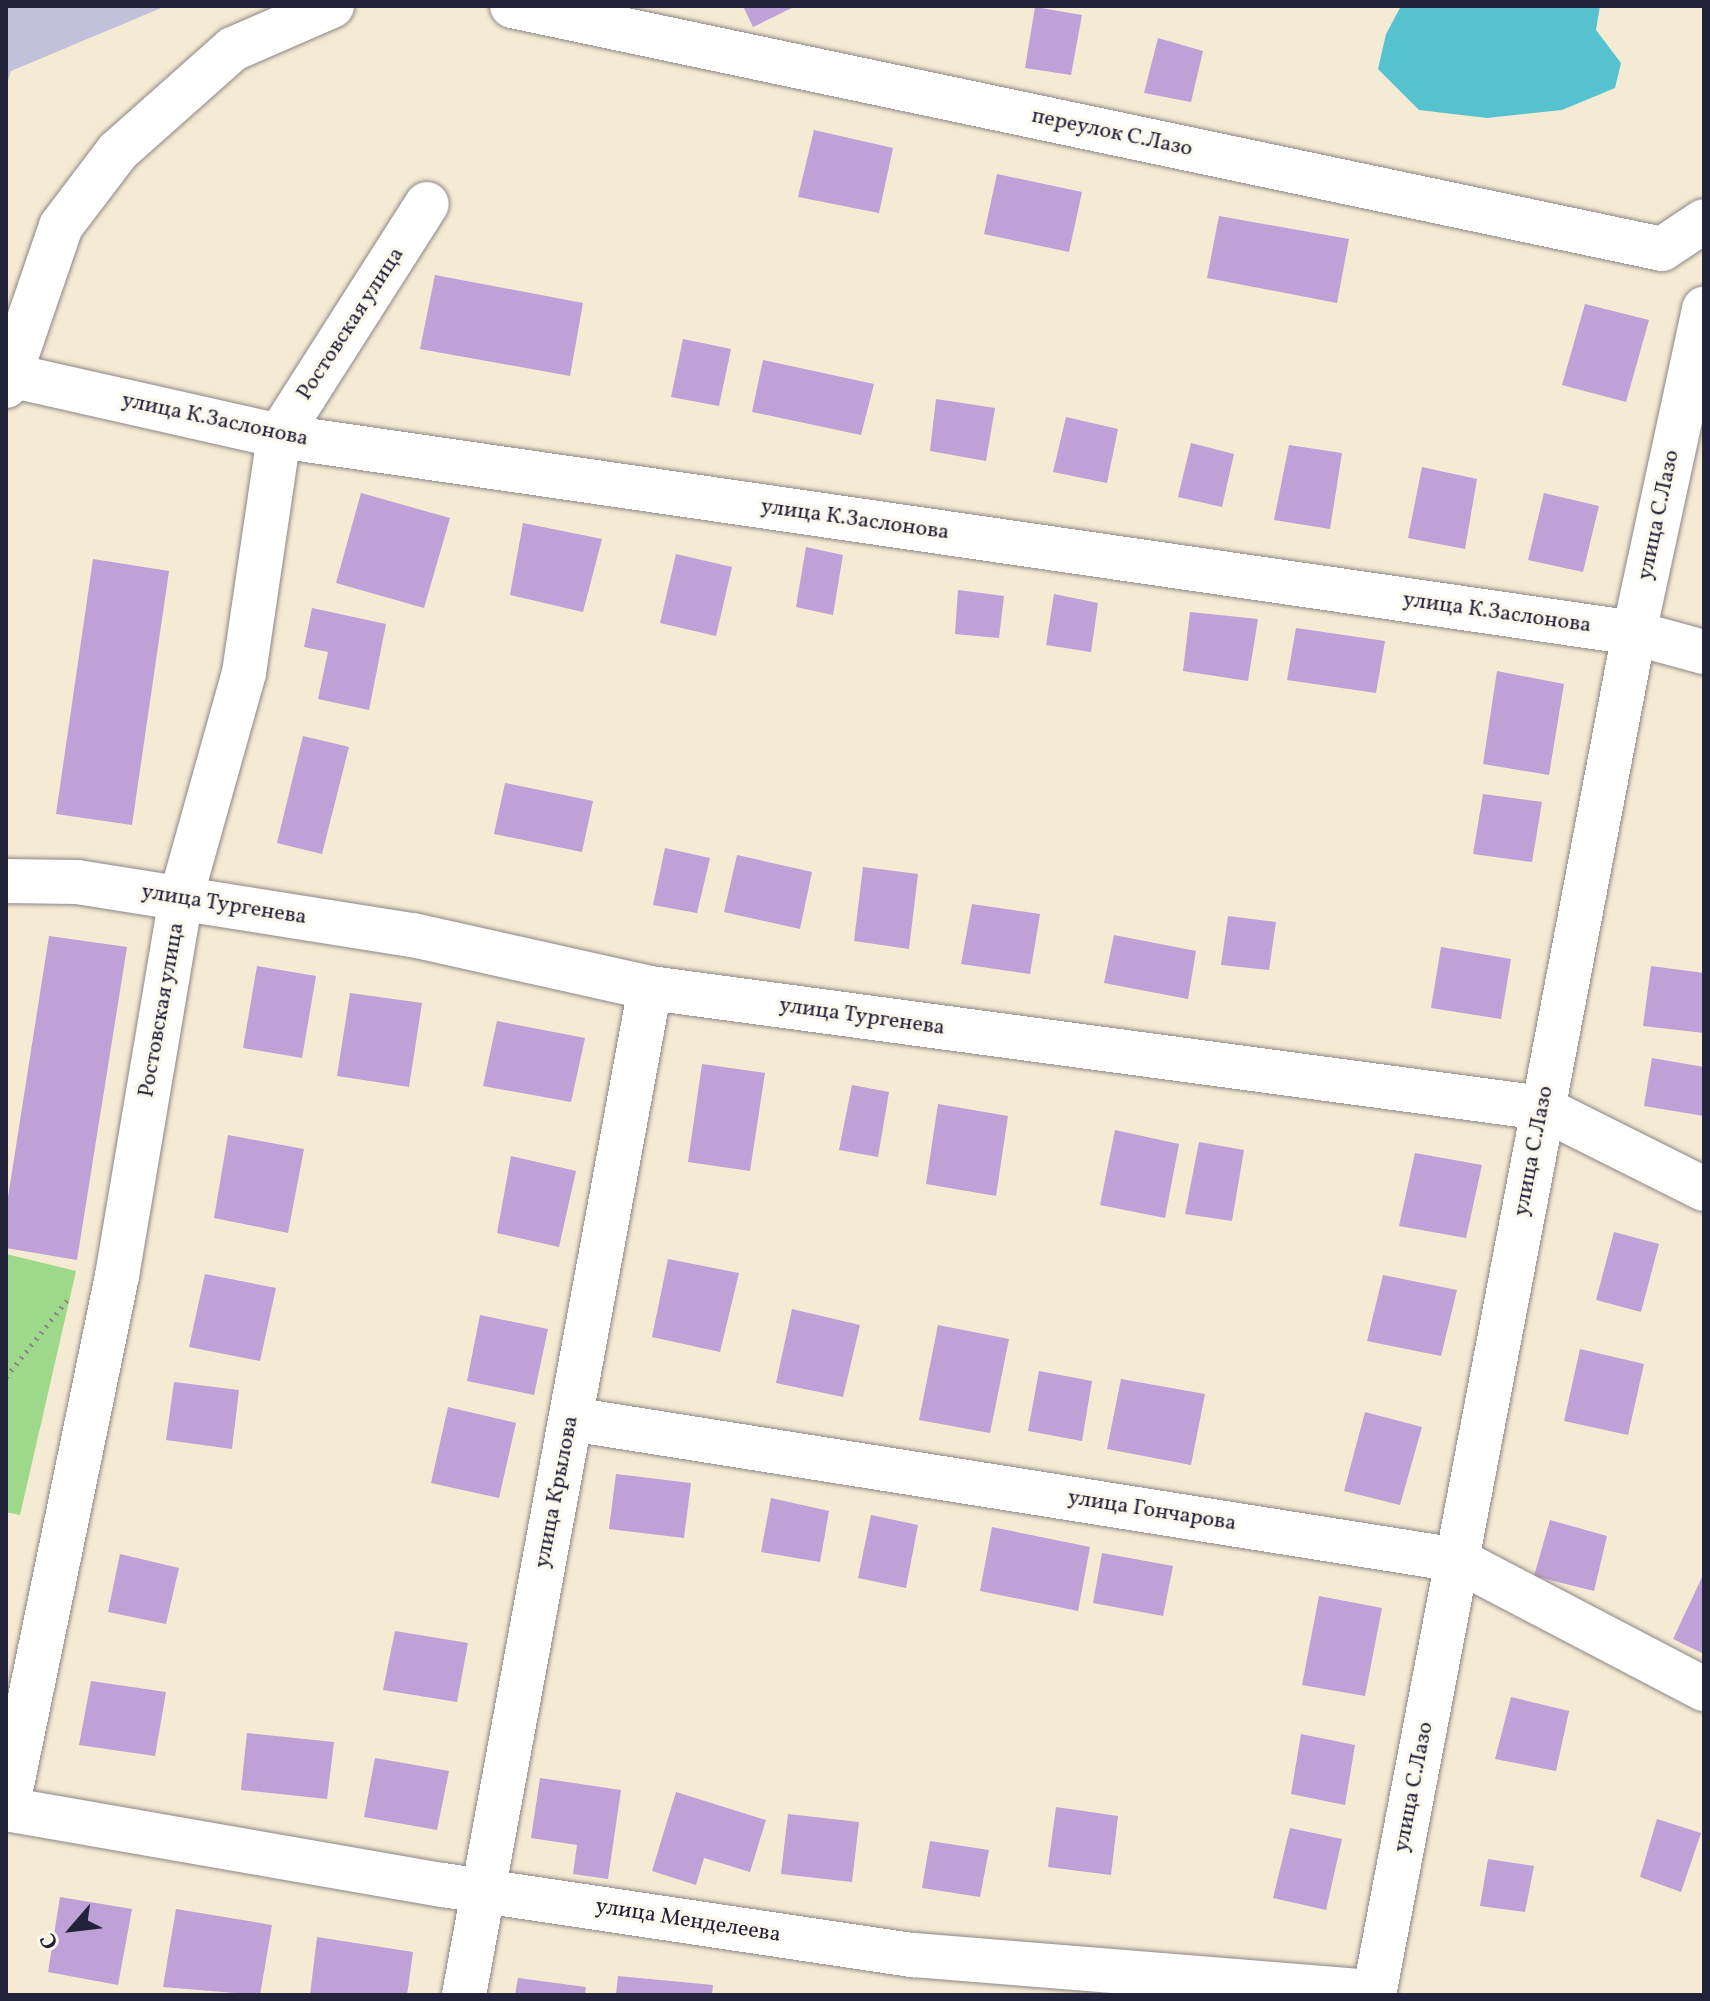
<!DOCTYPE html>
<meta charset="utf-8">
<style>
body{margin:0}
#map{position:relative;width:1710px;height:2001px;overflow:hidden;background:#f5ead3;font-family:Vollkorn,serif}
div>[style]{position:absolute}
.industrial>*{inset:0;background:#c2c1dc}
.green>*{inset:0;background:#9ed88b}
.water>*{inset:0;background:#56c2d0}
.building>*{inset:0;background:#bea1d7}
.path>*{height:5px;margin-top:-2.5px;transform-origin:0;background:repeating-linear-gradient(90deg,#8c8687 0 2px,transparent 0 8px)}
.roads{filter:drop-shadow(0 0 2px #8c8687) drop-shadow(0 0 2px #8c8687)}
.minor>*{height:44px;margin:-22px;padding:0 22px;transform-origin:22px;border-radius:22px;background:#fff}
.tertiary>*{height:44px;margin:-22px;padding:0 22px;transform-origin:22px;border-radius:22px;background:#fff}
span{translate:-50% -50%;white-space:nowrap;text-align:center;line-height:1.15;-webkit-text-stroke:6px #fbf7ec;paint-order:stroke}
.street-label{font-size:22px;color:#22223b}
.frame{position:absolute;inset:0;border:8px solid #22223b;pointer-events:none}
.north{position:absolute;left:32px;top:1889px;width:80px;height:80px;-webkit-text-stroke:6px #fbf7ec;paint-order:stroke;rotate:242deg;font-size:22px;font-weight:700;line-height:32px;text-align:center;color:#22223b}
.north::after{content:'';display:block;margin:auto;width:28px;height:36px;background:#22223b;clip-path:polygon(50% 0,100% 100%,50% 72%,0 100%)}
</style>
<div id="map">
<div class="industrial">
<i style="clip-path:polygon(6px 6px,166px 6px,11px 71px,6px 87px)"></i>
</div>
<div class="green">
<i style="clip-path:polygon(6px 1254px,76px 1271px,20px 1515px,6px 1512px)"></i>
</div>
<div class="water">
<i style="clip-path:polygon(1401px 6px,1600px 6px,1596px 30px,1621px 63px,1615px 88px,1562px 110px,1487px 118px,1419px 110px,1378px 69px,1386px 34px)"></i>
</div>
<div class="building">
<i style="clip-path:polygon(743px 6px,796px 6px,753px 27px)"></i>
<i style="clip-path:polygon(1035px 7px,1082px 15px,1071px 75px,1025px 68px)"></i>
<i style="clip-path:polygon(1158px 38px,1203px 51px,1191px 102px,1144px 93px)"></i>
<i style="clip-path:polygon(814px 130px,893px 148px,879px 213px,798px 197px)"></i>
<i style="clip-path:polygon(997px 174px,1082px 192px,1069px 252px,984px 234px)"></i>
<i style="clip-path:polygon(1219px 216px,1349px 239px,1337px 303px,1207px 278px)"></i>
<i style="clip-path:polygon(435px 275px,583px 303px,570px 376px,420px 349px)"></i>
<i style="clip-path:polygon(1585px 304px,1649px 320px,1626px 402px,1562px 385px)"></i>
<i style="clip-path:polygon(683px 339px,731px 349px,719px 406px,671px 397px)"></i>
<i style="clip-path:polygon(763px 360px,874px 384px,861px 435px,752px 412px)"></i>
<i style="clip-path:polygon(936px 399px,995px 408px,986px 461px,930px 451px)"></i>
<i style="clip-path:polygon(1066px 417px,1118px 429px,1107px 483px,1053px 472px)"></i>
<i style="clip-path:polygon(1191px 443px,1234px 454px,1222px 507px,1178px 497px)"></i>
<i style="clip-path:polygon(1289px 445px,1342px 453px,1330px 529px,1274px 520px)"></i>
<i style="clip-path:polygon(1422px 467px,1477px 479px,1465px 549px,1408px 538px)"></i>
<i style="clip-path:polygon(361px 493px,450px 518px,424px 608px,336px 583px)"></i>
<i style="clip-path:polygon(1544px 493px,1599px 506px,1583px 572px,1528px 560px)"></i>
<i style="clip-path:polygon(523px 523px,602px 539px,583px 612px,510px 595px)"></i>
<i style="clip-path:polygon(806px 547px,843px 555px,833px 615px,796px 607px)"></i>
<i style="clip-path:polygon(676px 554px,732px 567px,716px 636px,660px 623px)"></i>
<i style="clip-path:polygon(93px 559px,169px 571px,132px 825px,56px 814px)"></i>
<i style="clip-path:polygon(958px 590px,1004px 596px,999px 638px,955px 634px)"></i>
<i style="clip-path:polygon(1054px 594px,1098px 603px,1091px 652px,1046px 645px)"></i>
<i style="clip-path:polygon(312px 608px,386px 624px,369px 710px,318px 699px,328px 652px,304px 647px)"></i>
<i style="clip-path:polygon(1190px 612px,1258px 619px,1248px 681px,1183px 671px)"></i>
<i style="clip-path:polygon(1296px 628px,1385px 641px,1376px 693px,1287px 680px)"></i>
<i style="clip-path:polygon(1497px 671px,1564px 684px,1549px 775px,1483px 764px)"></i>
<i style="clip-path:polygon(303px 736px,349px 747px,322px 854px,277px 843px)"></i>
<i style="clip-path:polygon(505px 783px,593px 801px,582px 852px,494px 834px)"></i>
<i style="clip-path:polygon(1483px 794px,1542px 802px,1532px 862px,1473px 854px)"></i>
<i style="clip-path:polygon(665px 848px,710px 858px,697px 913px,653px 905px)"></i>
<i style="clip-path:polygon(737px 855px,812px 872px,800px 929px,724px 912px)"></i>
<i style="clip-path:polygon(863px 867px,918px 874px,909px 949px,854px 941px)"></i>
<i style="clip-path:polygon(972px 904px,1040px 914px,1030px 974px,961px 964px)"></i>
<i style="clip-path:polygon(1228px 916px,1276px 922px,1269px 970px,1221px 965px)"></i>
<i style="clip-path:polygon(1114px 935px,1196px 951px,1188px 999px,1104px 983px)"></i>
<i style="clip-path:polygon(49px 936px,127px 947px,77px 1260px,6px 1248px,6px 1210px)"></i>
<i style="clip-path:polygon(1441px 947px,1511px 959px,1501px 1019px,1431px 1008px)"></i>
<i style="clip-path:polygon(257px 966px,316px 976px,302px 1058px,243px 1048px)"></i>
<i style="clip-path:polygon(1651px 966px,1704px 973px,1704px 1033px,1643px 1026px)"></i>
<i style="clip-path:polygon(350px 993px,422px 1003px,409px 1087px,337px 1076px)"></i>
<i style="clip-path:polygon(497px 1021px,585px 1038px,571px 1102px,483px 1086px)"></i>
<i style="clip-path:polygon(1652px 1058px,1704px 1067px,1704px 1116px,1644px 1106px)"></i>
<i style="clip-path:polygon(702px 1064px,765px 1073px,750px 1171px,688px 1162px)"></i>
<i style="clip-path:polygon(852px 1085px,889px 1092px,878px 1157px,839px 1150px)"></i>
<i style="clip-path:polygon(938px 1104px,1008px 1116px,996px 1196px,926px 1184px)"></i>
<i style="clip-path:polygon(1115px 1130px,1179px 1144px,1165px 1218px,1100px 1205px)"></i>
<i style="clip-path:polygon(228px 1135px,304px 1149px,288px 1233px,214px 1218px)"></i>
<i style="clip-path:polygon(1199px 1142px,1244px 1150px,1232px 1221px,1185px 1214px)"></i>
<i style="clip-path:polygon(1415px 1153px,1482px 1165px,1466px 1238px,1399px 1226px)"></i>
<i style="clip-path:polygon(511px 1156px,576px 1171px,559px 1247px,497px 1233px)"></i>
<i style="clip-path:polygon(1614px 1232px,1659px 1244px,1641px 1312px,1596px 1300px)"></i>
<i style="clip-path:polygon(668px 1259px,739px 1273px,720px 1352px,652px 1337px)"></i>
<i style="clip-path:polygon(205px 1274px,276px 1288px,260px 1361px,189px 1347px)"></i>
<i style="clip-path:polygon(1383px 1275px,1457px 1290px,1441px 1356px,1367px 1341px)"></i>
<i style="clip-path:polygon(792px 1309px,860px 1325px,843px 1397px,776px 1383px)"></i>
<i style="clip-path:polygon(480px 1315px,548px 1329px,534px 1395px,467px 1381px)"></i>
<i style="clip-path:polygon(938px 1325px,1009px 1339px,990px 1433px,919px 1420px)"></i>
<i style="clip-path:polygon(1580px 1349px,1644px 1364px,1628px 1435px,1564px 1421px)"></i>
<i style="clip-path:polygon(1039px 1371px,1092px 1381px,1082px 1441px,1028px 1431px)"></i>
<i style="clip-path:polygon(1121px 1379px,1205px 1394px,1191px 1465px,1107px 1449px)"></i>
<i style="clip-path:polygon(174px 1382px,239px 1390px,232px 1449px,166px 1440px)"></i>
<i style="clip-path:polygon(448px 1407px,516px 1423px,499px 1498px,431px 1483px)"></i>
<i style="clip-path:polygon(1365px 1412px,1422px 1427px,1400px 1505px,1344px 1491px)"></i>
<i style="clip-path:polygon(616px 1474px,691px 1483px,684px 1538px,609px 1529px)"></i>
<i style="clip-path:polygon(771px 1498px,829px 1511px,820px 1562px,761px 1552px)"></i>
<i style="clip-path:polygon(871px 1515px,918px 1525px,906px 1588px,858px 1578px)"></i>
<i style="clip-path:polygon(1550px 1520px,1607px 1536px,1594px 1591px,1534px 1576px)"></i>
<i style="clip-path:polygon(992px 1527px,1090px 1547px,1078px 1611px,980px 1591px)"></i>
<i style="clip-path:polygon(1102px 1553px,1173px 1566px,1163px 1616px,1093px 1603px)"></i>
<i style="clip-path:polygon(120px 1554px,179px 1568px,166px 1624px,108px 1612px)"></i>
<i style="clip-path:polygon(1704px 1573px,1704px 1654px,1673px 1639px)"></i>
<i style="clip-path:polygon(1319px 1596px,1382px 1608px,1365px 1696px,1302px 1685px)"></i>
<i style="clip-path:polygon(395px 1631px,468px 1643px,457px 1702px,383px 1690px)"></i>
<i style="clip-path:polygon(91px 1681px,166px 1692px,155px 1756px,79px 1745px)"></i>
<i style="clip-path:polygon(1511px 1697px,1569px 1711px,1556px 1771px,1495px 1759px)"></i>
<i style="clip-path:polygon(247px 1733px,334px 1742px,327px 1799px,241px 1790px)"></i>
<i style="clip-path:polygon(1301px 1734px,1355px 1745px,1345px 1805px,1291px 1794px)"></i>
<i style="clip-path:polygon(375px 1758px,449px 1771px,437px 1830px,364px 1817px)"></i>
<i style="clip-path:polygon(540px 1778px,621px 1790px,608px 1879px,573px 1874px,577px 1845px,531px 1838px)"></i>
<i style="clip-path:polygon(676px 1792px,766px 1820px,750px 1872px,704px 1858px,696px 1885px,652px 1871px)"></i>
<i style="clip-path:polygon(1056px 1807px,1118px 1816px,1111px 1875px,1048px 1867px)"></i>
<i style="clip-path:polygon(788px 1814px,859px 1822px,852px 1882px,781px 1874px)"></i>
<i style="clip-path:polygon(1657px 1819px,1701px 1833px,1681px 1892px,1640px 1877px)"></i>
<i style="clip-path:polygon(1290px 1828px,1342px 1839px,1326px 1910px,1273px 1898px)"></i>
<i style="clip-path:polygon(930px 1841px,989px 1850px,980px 1897px,922px 1888px)"></i>
<i style="clip-path:polygon(1488px 1859px,1534px 1866px,1525px 1912px,1480px 1906px)"></i>
<i style="clip-path:polygon(60px 1897px,132px 1909px,118px 1985px,48px 1972px)"></i>
<i style="clip-path:polygon(176px 1909px,272px 1925px,260px 1995px,163px 1987px)"></i>
<i style="clip-path:polygon(317px 1937px,413px 1952px,407px 1995px,310px 1995px)"></i>
<i style="clip-path:polygon(618px 1976px,713px 1985px,712px 1995px,616px 1995px)"></i>
<i style="clip-path:polygon(518px 1978px,586px 1987px,585px 1995px,515px 1995px)"></i>
</div>
<div class="path">
<i style="left:6px;top:1377px;width:98px;rotate:-51.6deg"></i>
</div>
<div class="roads">
<div class="minor">
<i style="left:512px;top:6px;width:1175px;rotate:11.93deg"></i>
<i style="left:1662px;top:249px;width:50px;rotate:-33.7deg"></i>
<i style="left:9px;top:375px;width:277px;rotate:12.7deg"></i>
<i style="left:279px;top:436px;width:1369px;rotate:8.27deg"></i>
<i style="left:1634px;top:633px;width:73px;rotate:15.2deg"></i>
<i style="left:6px;top:881px;width:71px;rotate:0.8deg"></i>
<i style="left:77px;top:882px;width:340px;rotate:9deg"></i>
<i style="left:413px;top:935px;width:243px;rotate:12.6deg"></i>
<i style="left:650px;top:988px;width:900px;rotate:7.66deg"></i>
<i style="left:1542px;top:1108px;width:181px;rotate:26.6deg"></i>
<i style="left:571px;top:1419px;width:897px;rotate:9.04deg"></i>
<i style="left:1457px;top:1560px;width:279px;rotate:27.6deg"></i>
<i style="left:6px;top:1809px;width:444px;rotate:9.9deg"></i>
<i style="left:443px;top:1885px;width:476px;rotate:8.5deg"></i>
<i style="left:914px;top:1955px;width:462px;rotate:4.6deg"></i>
<i style="left:7px;top:1809px;width:544px;rotate:-78.34deg"></i>
<i style="left:117px;top:1276px;width:384px;rotate:-80.4deg"></i>
<i style="left:181px;top:897px;width:233px;rotate:-74.3deg"></i>
<i style="left:244px;top:673px;width:240px;rotate:-81.6deg"></i>
<i style="left:279px;top:436px;width:275px;rotate:-57.5deg"></i>
<i style="left:464px;top:1995px;width:1024px;rotate:-79.54deg"></i>
<i style="left:1374px;top:1995px;width:1387px;rotate:-79.19deg"></i>
<i style="left:1634px;top:633px;width:332px;rotate:-77.8deg"></i>
</div>
<div class="tertiary">
<i style="left:6px;top:386px;width:169px;rotate:-71deg"></i>
<i style="left:61px;top:226px;width:94px;rotate:-52.8deg"></i>
<i style="left:118px;top:151px;width:154px;rotate:-41.6deg"></i>
<i style="left:233px;top:49px;width:108px;rotate:-23.5deg"></i>
</div>
</div>
<div class="street-label">
<span style="left:1112px;top:133px;rotate:12deg">переулок С.Лазо</span>
<span style="left:351px;top:324px;rotate:-57deg">Ростовская улица</span>
<span style="left:215px;top:420px;rotate:12deg">улица К.Заслонова</span>
<span style="left:1659px;top:515px;rotate:-78deg">улица С.Лазо</span>
<span style="left:855px;top:520px;rotate:8deg">улица К.Заслонова</span>
<span style="left:1497px;top:613px;rotate:8deg">улица К.Заслонова</span>
<span style="left:224px;top:905px;rotate:9deg">улица Тургенева</span>
<span style="left:162px;top:1010px;rotate:-80deg">Ростовская улица</span>
<span style="left:862px;top:1017px;rotate:8deg">улица Тургенева</span>
<span style="left:1534px;top:1151px;rotate:-79deg">улица С.Лазо</span>
<span style="left:557px;top:1492px;rotate:-79deg">улица Крылова</span>
<span style="left:1152px;top:1511px;rotate:9deg">улица Гончарова</span>
<span style="left:1414px;top:1787px;rotate:-79deg">улица С.Лазо</span>
<span style="left:688px;top:1921px;rotate:9deg">улица Менделеева</span>
</div>
<div class="frame"></div>
<div class="north">С</div>
</div>
